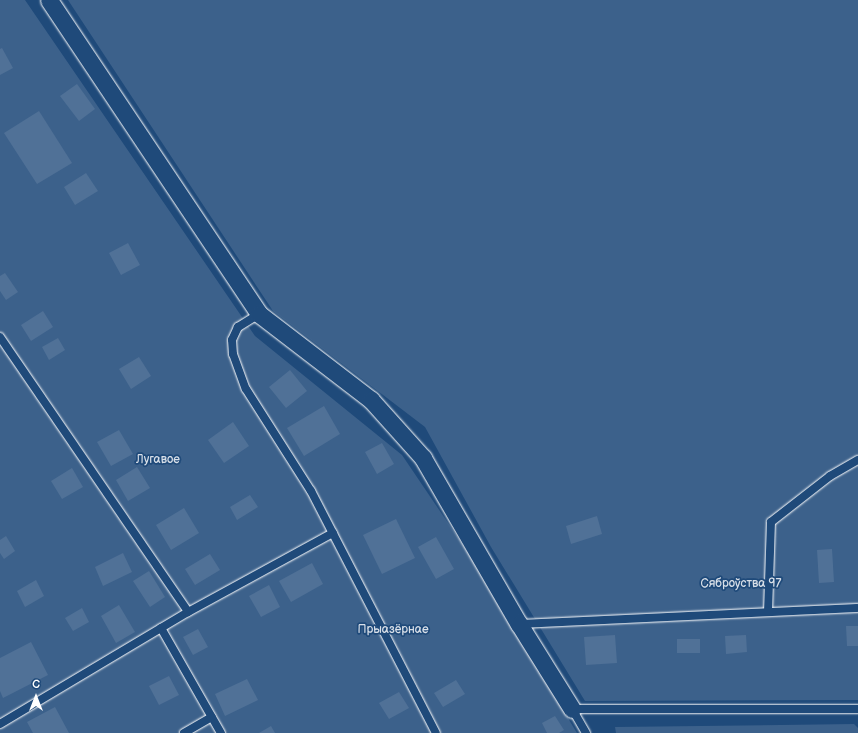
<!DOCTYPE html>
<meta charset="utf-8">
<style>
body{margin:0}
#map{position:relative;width:858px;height:733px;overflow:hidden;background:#1f4a7a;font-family:"Balsamiq Sans",sans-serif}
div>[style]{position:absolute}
.green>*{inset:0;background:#3c618b}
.building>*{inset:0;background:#507197}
.roads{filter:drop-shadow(0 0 1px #fff) drop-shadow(0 0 1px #fff)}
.service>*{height:8px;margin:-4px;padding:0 4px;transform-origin:4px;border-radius:4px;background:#1f4a7a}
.minor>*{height:17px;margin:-8.5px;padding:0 8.5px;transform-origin:8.5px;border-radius:8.5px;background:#1f4a7a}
span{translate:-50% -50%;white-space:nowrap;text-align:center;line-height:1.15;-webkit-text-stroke:3.5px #1f4a7a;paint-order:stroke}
.park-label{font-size:12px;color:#d8dfe8}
.north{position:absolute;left:16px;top:677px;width:40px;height:40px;-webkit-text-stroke:3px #1f4a7a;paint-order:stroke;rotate:0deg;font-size:11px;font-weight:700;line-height:16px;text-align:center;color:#fff}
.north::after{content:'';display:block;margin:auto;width:14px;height:18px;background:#fff;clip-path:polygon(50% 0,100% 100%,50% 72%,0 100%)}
</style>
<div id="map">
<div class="green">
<i style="clip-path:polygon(0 0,25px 0,255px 336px,402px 455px,469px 554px,577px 733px,0 733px)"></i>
<i style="clip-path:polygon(68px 0,858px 0,858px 700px,585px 701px,491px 547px,425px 427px,273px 311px)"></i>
<i style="clip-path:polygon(854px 724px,858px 728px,858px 733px,616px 733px,615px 727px)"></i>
</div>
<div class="building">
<i style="clip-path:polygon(2px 48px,13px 68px,0 75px,0 49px)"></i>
<i style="clip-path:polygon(77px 84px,95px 109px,79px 121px,60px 96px)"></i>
<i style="clip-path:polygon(39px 111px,72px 163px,37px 184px,4px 133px)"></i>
<i style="clip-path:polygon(86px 173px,98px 191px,75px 205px,64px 187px)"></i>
<i style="clip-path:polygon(128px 243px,140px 265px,121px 275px,109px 253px)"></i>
<i style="clip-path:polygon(5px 273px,18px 292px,6px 300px,0 291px,0 276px)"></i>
<i style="clip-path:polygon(43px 311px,53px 327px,31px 341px,21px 325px)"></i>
<i style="clip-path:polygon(58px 338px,65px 350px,49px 360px,42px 347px)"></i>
<i style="clip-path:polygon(139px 357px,151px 376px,131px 389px,119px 369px)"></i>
<i style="clip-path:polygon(290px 370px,307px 391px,286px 408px,269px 387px)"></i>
<i style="clip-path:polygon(324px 406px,340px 434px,304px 456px,287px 428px)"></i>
<i style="clip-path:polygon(233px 422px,249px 446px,224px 463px,208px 440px)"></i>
<i style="clip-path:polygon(119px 430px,133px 454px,111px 466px,97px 442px)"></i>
<i style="clip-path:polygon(382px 443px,394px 464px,377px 474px,365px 452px)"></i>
<i style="clip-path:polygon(137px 467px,150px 488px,128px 501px,116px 480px)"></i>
<i style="clip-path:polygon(72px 468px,83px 487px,62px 499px,51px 481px)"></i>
<i style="clip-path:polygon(250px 495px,258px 507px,237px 520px,230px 507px)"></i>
<i style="clip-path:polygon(184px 508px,199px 533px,171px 550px,156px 525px)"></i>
<i style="clip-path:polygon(597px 516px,602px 534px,571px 544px,566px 526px)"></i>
<i style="clip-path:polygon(396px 519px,415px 558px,382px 574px,363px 535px)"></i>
<i style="clip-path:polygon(6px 536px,15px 551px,4px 559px,0 553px,0 540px)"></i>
<i style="clip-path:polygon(436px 537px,454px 569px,436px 579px,418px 547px)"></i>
<i style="clip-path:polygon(832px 549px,834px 582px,819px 583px,817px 550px)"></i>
<i style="clip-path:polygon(123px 553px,132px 572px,103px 586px,95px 567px)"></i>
<i style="clip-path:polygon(210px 554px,220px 570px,195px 585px,185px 569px)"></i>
<i style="clip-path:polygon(312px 563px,323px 584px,291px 602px,279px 581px)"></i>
<i style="clip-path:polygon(149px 571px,165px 597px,150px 607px,133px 581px)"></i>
<i style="clip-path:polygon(36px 580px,44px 596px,25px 607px,17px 591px)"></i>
<i style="clip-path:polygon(269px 585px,280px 607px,261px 617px,249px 596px)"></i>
<i style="clip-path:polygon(119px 605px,135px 632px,116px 643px,101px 616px)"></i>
<i style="clip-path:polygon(82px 608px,89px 622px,73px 631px,65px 618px)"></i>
<i style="clip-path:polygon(846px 626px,858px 626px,858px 646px,847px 646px)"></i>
<i style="clip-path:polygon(198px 629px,208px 647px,193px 655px,183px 637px)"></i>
<i style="clip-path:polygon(615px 635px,617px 663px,586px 665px,584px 637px)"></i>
<i style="clip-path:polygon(746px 635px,747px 652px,726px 654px,725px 636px)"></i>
<i style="clip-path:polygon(677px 639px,700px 639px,700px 653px,677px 653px)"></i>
<i style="clip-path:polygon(31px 642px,48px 675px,3px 698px,0 691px,0 658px)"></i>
<i style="clip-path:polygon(169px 676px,179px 695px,159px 705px,149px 686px)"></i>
<i style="clip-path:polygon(247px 679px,258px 700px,225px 716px,215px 694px)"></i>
<i style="clip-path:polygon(456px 680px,465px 694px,443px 707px,434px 693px)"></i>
<i style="clip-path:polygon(399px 692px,409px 708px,389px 719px,379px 703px)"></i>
<i style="clip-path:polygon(55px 707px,69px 733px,33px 733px,27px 722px)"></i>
<i style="clip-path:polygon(555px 716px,564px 730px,559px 733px,547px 733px,542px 723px)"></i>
<i style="clip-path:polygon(271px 726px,275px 733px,259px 733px)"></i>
</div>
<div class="roads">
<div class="service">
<i style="left:259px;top:314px;width:25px;rotate:148deg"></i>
<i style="left:238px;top:327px;width:14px;rotate:115deg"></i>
<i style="left:232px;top:340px;width:14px;rotate:86deg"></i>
<i style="left:233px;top:354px;width:37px;rotate:70deg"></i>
<i style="left:246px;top:389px;width:121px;rotate:57.5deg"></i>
<i style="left:311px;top:491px;width:272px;rotate:62.7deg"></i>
<i style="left:0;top:337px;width:333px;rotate:55.6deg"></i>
<i style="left:768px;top:612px;width:90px;rotate:-88.1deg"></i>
<i style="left:771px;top:522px;width:75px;rotate:-37.9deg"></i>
<i style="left:830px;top:476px;width:32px;rotate:-30deg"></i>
<i style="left:519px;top:624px;width:339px;rotate:-2.7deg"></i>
<i style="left:161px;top:628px;width:121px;rotate:60.3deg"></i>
<i style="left:0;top:724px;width:219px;rotate:-30.8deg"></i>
<i style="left:188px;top:612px;width:165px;rotate:-28.6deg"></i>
<i style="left:184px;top:733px;width:32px;rotate:-30deg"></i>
<i style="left:586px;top:733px;width:28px;rotate:-120deg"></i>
<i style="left:572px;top:709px;width:286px"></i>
</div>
<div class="minor">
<i style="left:49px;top:0;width:378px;rotate:56.2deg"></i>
<i style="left:259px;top:314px;width:141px;rotate:37.5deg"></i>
<i style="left:371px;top:400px;width:78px;rotate:48.1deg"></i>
<i style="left:423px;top:458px;width:192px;rotate:60deg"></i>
<i style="left:519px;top:624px;width:100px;rotate:58.1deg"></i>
</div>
</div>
<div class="park-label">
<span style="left:158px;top:460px">Лугавое</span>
<span style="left:741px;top:584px">Сяброўства 97</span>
<span style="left:393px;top:630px">Прыазёрнае</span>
</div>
<div class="north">С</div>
</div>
